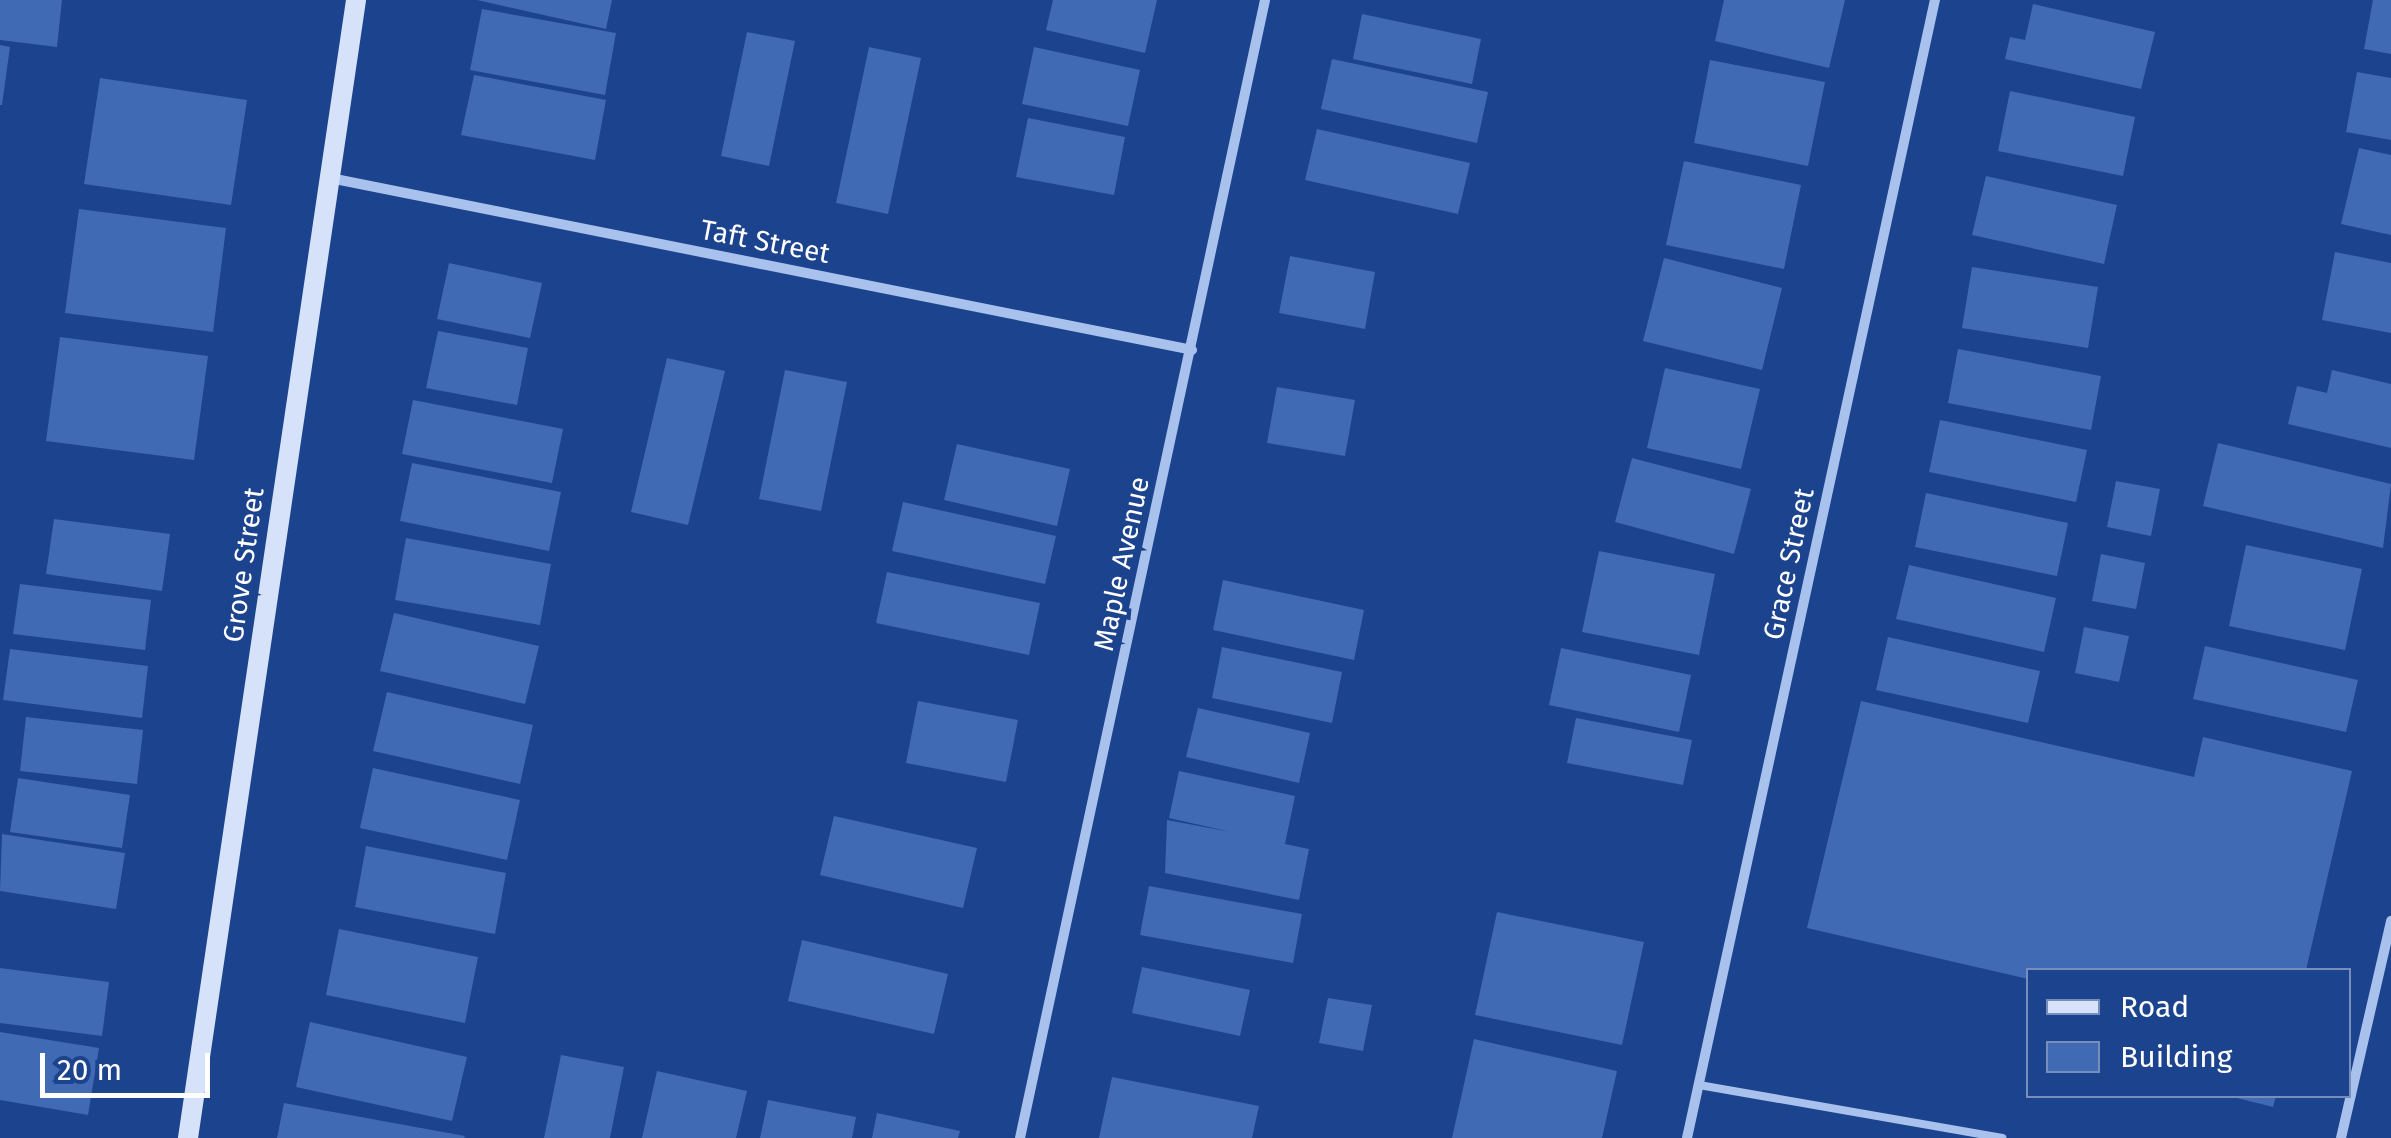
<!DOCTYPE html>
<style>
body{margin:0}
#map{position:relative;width:2391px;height:1138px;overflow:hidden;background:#1c438d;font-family:"Fira Sans",sans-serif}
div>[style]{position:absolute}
.building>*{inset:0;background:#406ab3}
.lane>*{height:8px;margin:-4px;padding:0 4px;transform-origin:4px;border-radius:4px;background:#a9c2ed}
.street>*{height:10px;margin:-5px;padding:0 5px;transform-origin:5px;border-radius:5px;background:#a9c2ed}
.secondary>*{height:20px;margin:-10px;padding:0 10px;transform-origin:10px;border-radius:10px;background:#d5e2f9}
span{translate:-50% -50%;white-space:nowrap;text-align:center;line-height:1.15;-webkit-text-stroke:9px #1c438d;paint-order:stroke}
.street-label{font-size:28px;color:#fff}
.legend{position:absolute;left:2026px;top:968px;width:325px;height:130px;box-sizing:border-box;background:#1c438d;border:2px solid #778ebb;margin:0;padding:12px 18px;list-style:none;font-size:30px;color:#fff}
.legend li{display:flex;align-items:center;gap:20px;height:50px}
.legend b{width:50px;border:2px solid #778ebb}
.scale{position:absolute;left:40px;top:1053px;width:170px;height:45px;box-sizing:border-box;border:5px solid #fff;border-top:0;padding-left:12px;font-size:30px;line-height:35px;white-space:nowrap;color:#fff;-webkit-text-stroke:8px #1c438d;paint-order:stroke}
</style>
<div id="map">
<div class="building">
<i style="clip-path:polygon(0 0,62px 0,57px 47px,0 40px)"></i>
<i style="clip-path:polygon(477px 0,612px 0,606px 29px)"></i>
<i style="clip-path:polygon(1053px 0,1157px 0,1145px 53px,1046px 30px)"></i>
<i style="clip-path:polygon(1724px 0,1845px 0,1829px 68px,1715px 41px)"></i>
<i style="clip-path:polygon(2373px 0,2391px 0,2391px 54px,2364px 49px)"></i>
<i style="clip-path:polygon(2033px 4px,2155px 32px,2141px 89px,2005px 59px,2010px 37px,2025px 40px)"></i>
<i style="clip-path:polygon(482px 9px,616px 33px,605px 95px,470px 70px)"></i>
<i style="clip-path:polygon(1362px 14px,1481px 39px,1472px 84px,1353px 59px)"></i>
<i style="clip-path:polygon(747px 32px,795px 41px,769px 166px,721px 156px)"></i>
<i style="clip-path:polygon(0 45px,10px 47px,2px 105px,0 105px)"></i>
<i style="clip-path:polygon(869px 47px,921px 58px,888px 214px,836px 203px)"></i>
<i style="clip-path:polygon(1034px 47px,1140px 70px,1128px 126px,1022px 104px)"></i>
<i style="clip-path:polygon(1332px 59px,1488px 92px,1477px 143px,1321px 109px)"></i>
<i style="clip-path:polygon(1710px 60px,1825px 82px,1808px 166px,1694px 143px)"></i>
<i style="clip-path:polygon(2357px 72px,2391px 78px,2391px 140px,2346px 132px)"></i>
<i style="clip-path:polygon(474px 75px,606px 100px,595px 160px,461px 135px)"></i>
<i style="clip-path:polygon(100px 78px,247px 100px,231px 205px,84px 184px)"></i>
<i style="clip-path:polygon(2010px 91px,2135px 117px,2123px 176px,1998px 151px)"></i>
<i style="clip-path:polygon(1028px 118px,1125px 137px,1114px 195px,1016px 177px)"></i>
<i style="clip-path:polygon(1317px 129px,1470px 163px,1458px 214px,1305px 180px)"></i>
<i style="clip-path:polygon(2359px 148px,2391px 155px,2391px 235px,2341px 224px)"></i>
<i style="clip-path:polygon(1684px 161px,1801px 185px,1784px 269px,1666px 245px)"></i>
<i style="clip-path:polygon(1986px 176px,2117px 205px,2104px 264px,1972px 235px)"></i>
<i style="clip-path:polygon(79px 209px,226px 228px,213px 332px,65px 313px)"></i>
<i style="clip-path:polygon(2335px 252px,2391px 263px,2391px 333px,2322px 320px)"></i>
<i style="clip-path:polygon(1290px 256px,1375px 272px,1365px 329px,1279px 313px)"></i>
<i style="clip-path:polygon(1664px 258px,1782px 288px,1762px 370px,1643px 341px)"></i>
<i style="clip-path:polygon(449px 263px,542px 283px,530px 338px,437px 319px)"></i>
<i style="clip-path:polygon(1972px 267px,2098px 287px,2088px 348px,1962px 328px)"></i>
<i style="clip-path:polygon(438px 331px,528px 348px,517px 405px,426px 388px)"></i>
<i style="clip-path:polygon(60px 337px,208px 356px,194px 460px,46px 441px)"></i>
<i style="clip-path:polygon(1958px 349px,2101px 376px,2091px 430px,1948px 403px)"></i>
<i style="clip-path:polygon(667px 358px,725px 371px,688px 525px,631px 512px)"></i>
<i style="clip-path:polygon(1665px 368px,1760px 389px,1741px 469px,1647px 448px)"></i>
<i style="clip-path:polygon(785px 370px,847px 382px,821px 511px,759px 499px)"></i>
<i style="clip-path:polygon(2332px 370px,2391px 384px,2391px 448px,2288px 424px,2297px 386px,2327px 393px)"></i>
<i style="clip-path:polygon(1277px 387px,1355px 400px,1345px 456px,1267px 443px)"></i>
<i style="clip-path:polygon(413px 400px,563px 429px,552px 483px,402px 454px)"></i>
<i style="clip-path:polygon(1940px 420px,2087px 450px,2076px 502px,1929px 472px)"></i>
<i style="clip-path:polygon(2218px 443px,2391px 484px,2383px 548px,2203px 506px)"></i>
<i style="clip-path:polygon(957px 444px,1070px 469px,1057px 526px,944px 500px)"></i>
<i style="clip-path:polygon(1632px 458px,1751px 489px,1734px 554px,1615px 522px)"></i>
<i style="clip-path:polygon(412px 463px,561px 492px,549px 551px,400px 521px)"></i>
<i style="clip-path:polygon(2116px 481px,2160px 489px,2151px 536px,2107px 527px)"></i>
<i style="clip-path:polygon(1926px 493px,2068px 523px,2057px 576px,1915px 547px)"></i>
<i style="clip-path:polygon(903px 502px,1056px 536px,1045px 584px,892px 551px)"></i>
<i style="clip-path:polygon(54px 519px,170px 534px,162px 591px,46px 574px)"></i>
<i style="clip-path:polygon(406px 538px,551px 564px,540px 625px,395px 600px)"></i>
<i style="clip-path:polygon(2246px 545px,2362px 569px,2345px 650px,2229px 626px)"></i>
<i style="clip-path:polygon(1599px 551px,1715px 574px,1699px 655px,1582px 632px)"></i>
<i style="clip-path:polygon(2101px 554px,2145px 563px,2136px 609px,2092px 601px)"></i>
<i style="clip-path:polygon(1909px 565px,2056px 598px,2044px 652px,1896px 619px)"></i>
<i style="clip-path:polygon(887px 572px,1040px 603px,1029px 655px,876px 623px)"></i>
<i style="clip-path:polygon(1223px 580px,1364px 610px,1354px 660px,1213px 630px)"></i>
<i style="clip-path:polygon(20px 584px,151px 600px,145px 650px,13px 634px)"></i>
<i style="clip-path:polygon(394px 613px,539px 646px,525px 704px,380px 671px)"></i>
<i style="clip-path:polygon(2084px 627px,2129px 636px,2119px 682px,2075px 673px)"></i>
<i style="clip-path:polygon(1888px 637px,2040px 671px,2028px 723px,1876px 690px)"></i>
<i style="clip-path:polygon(2205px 646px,2358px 680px,2346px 732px,2193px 699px)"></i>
<i style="clip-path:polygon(1222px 647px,1342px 672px,1332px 723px,1212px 698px)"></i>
<i style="clip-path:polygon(1561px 648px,1691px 675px,1679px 732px,1549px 705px)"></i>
<i style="clip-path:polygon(10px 649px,148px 666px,142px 718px,3px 700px)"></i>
<i style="clip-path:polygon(387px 692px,533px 725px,520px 784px,373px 751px)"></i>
<i style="clip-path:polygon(918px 701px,1018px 720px,1006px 782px,906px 763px)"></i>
<i style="clip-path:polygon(1861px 701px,2194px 777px,2203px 737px,2352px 771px,2306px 970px,2028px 970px,2028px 979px,1807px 928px)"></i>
<i style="clip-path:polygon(1198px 708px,1310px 733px,1299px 783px,1186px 757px)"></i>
<i style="clip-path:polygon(26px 717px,143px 730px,137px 784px,20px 771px)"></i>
<i style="clip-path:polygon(1576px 718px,1692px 740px,1683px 785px,1567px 763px)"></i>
<i style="clip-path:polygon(373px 768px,520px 800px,507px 860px,360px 828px)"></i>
<i style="clip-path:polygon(1179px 771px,1295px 796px,1285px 844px,1309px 849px,1299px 900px,1165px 873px,1167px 820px,1231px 832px,1169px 818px)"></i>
<i style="clip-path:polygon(18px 778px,130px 795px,122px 848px,10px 832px)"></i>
<i style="clip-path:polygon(834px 816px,977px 848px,963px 908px,820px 875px)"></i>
<i style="clip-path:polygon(2px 834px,125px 853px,116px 909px,0 891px)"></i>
<i style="clip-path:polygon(366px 846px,506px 873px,495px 934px,355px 907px)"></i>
<i style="clip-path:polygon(1149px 886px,1302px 914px,1293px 963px,1140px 935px)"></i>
<i style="clip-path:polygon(1497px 912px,1644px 942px,1622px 1045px,1475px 1015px)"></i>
<i style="clip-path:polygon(339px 929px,478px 957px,465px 1023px,326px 995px)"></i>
<i style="clip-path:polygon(802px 940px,948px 974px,934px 1034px,788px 1001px)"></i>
<i style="clip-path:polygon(1142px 967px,1250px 990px,1240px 1036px,1132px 1013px)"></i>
<i style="clip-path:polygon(0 968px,109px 982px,102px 1036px,0 1023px)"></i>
<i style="clip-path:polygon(1328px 998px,1372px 1005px,1363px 1051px,1319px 1043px)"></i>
<i style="clip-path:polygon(310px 1022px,467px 1057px,452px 1121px,296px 1087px)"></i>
<i style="clip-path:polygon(0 1032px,99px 1048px,88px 1115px,0 1100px)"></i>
<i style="clip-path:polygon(1474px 1039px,1617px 1071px,1602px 1138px,1452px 1138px)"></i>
<i style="clip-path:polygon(561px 1055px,624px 1067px,610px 1138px,544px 1138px)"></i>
<i style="clip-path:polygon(657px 1071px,747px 1091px,736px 1138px,642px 1138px)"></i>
<i style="clip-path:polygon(1112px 1077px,1259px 1106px,1252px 1138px,1099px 1138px)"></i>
<i style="clip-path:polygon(2229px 1096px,2276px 1096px,2273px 1107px)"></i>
<i style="clip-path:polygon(768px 1100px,856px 1117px,852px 1138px,760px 1138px)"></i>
<i style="clip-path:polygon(284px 1103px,465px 1136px,464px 1138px,277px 1138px)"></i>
<i style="clip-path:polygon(877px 1113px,960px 1131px,958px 1138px,872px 1138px)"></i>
</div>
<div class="lane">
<i style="left:1699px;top:1085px;width:308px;rotate:9.9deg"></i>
</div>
<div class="street">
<i style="left:330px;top:178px;width:879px;rotate:11.28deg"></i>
<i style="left:1020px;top:1138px;width:1164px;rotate:-77.85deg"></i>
<i style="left:1687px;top:1138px;width:1165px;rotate:-77.71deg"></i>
<i style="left:2341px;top:1138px;width:223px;rotate:-77deg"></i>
</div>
<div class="secondary">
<i style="left:188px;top:1138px;width:1150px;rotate:-81.6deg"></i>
</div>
<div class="street-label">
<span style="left:765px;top:242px;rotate:11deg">Taft Street</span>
<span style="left:1122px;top:564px;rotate:-78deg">Maple Avenue</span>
<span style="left:1789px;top:564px;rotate:-78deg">Grace Street</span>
<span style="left:244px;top:565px;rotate:-82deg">Grove Street</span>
</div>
<ul class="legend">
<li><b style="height:12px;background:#d5e2f9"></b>Road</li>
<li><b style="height:28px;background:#406ab3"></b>Building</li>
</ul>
<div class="scale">20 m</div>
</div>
